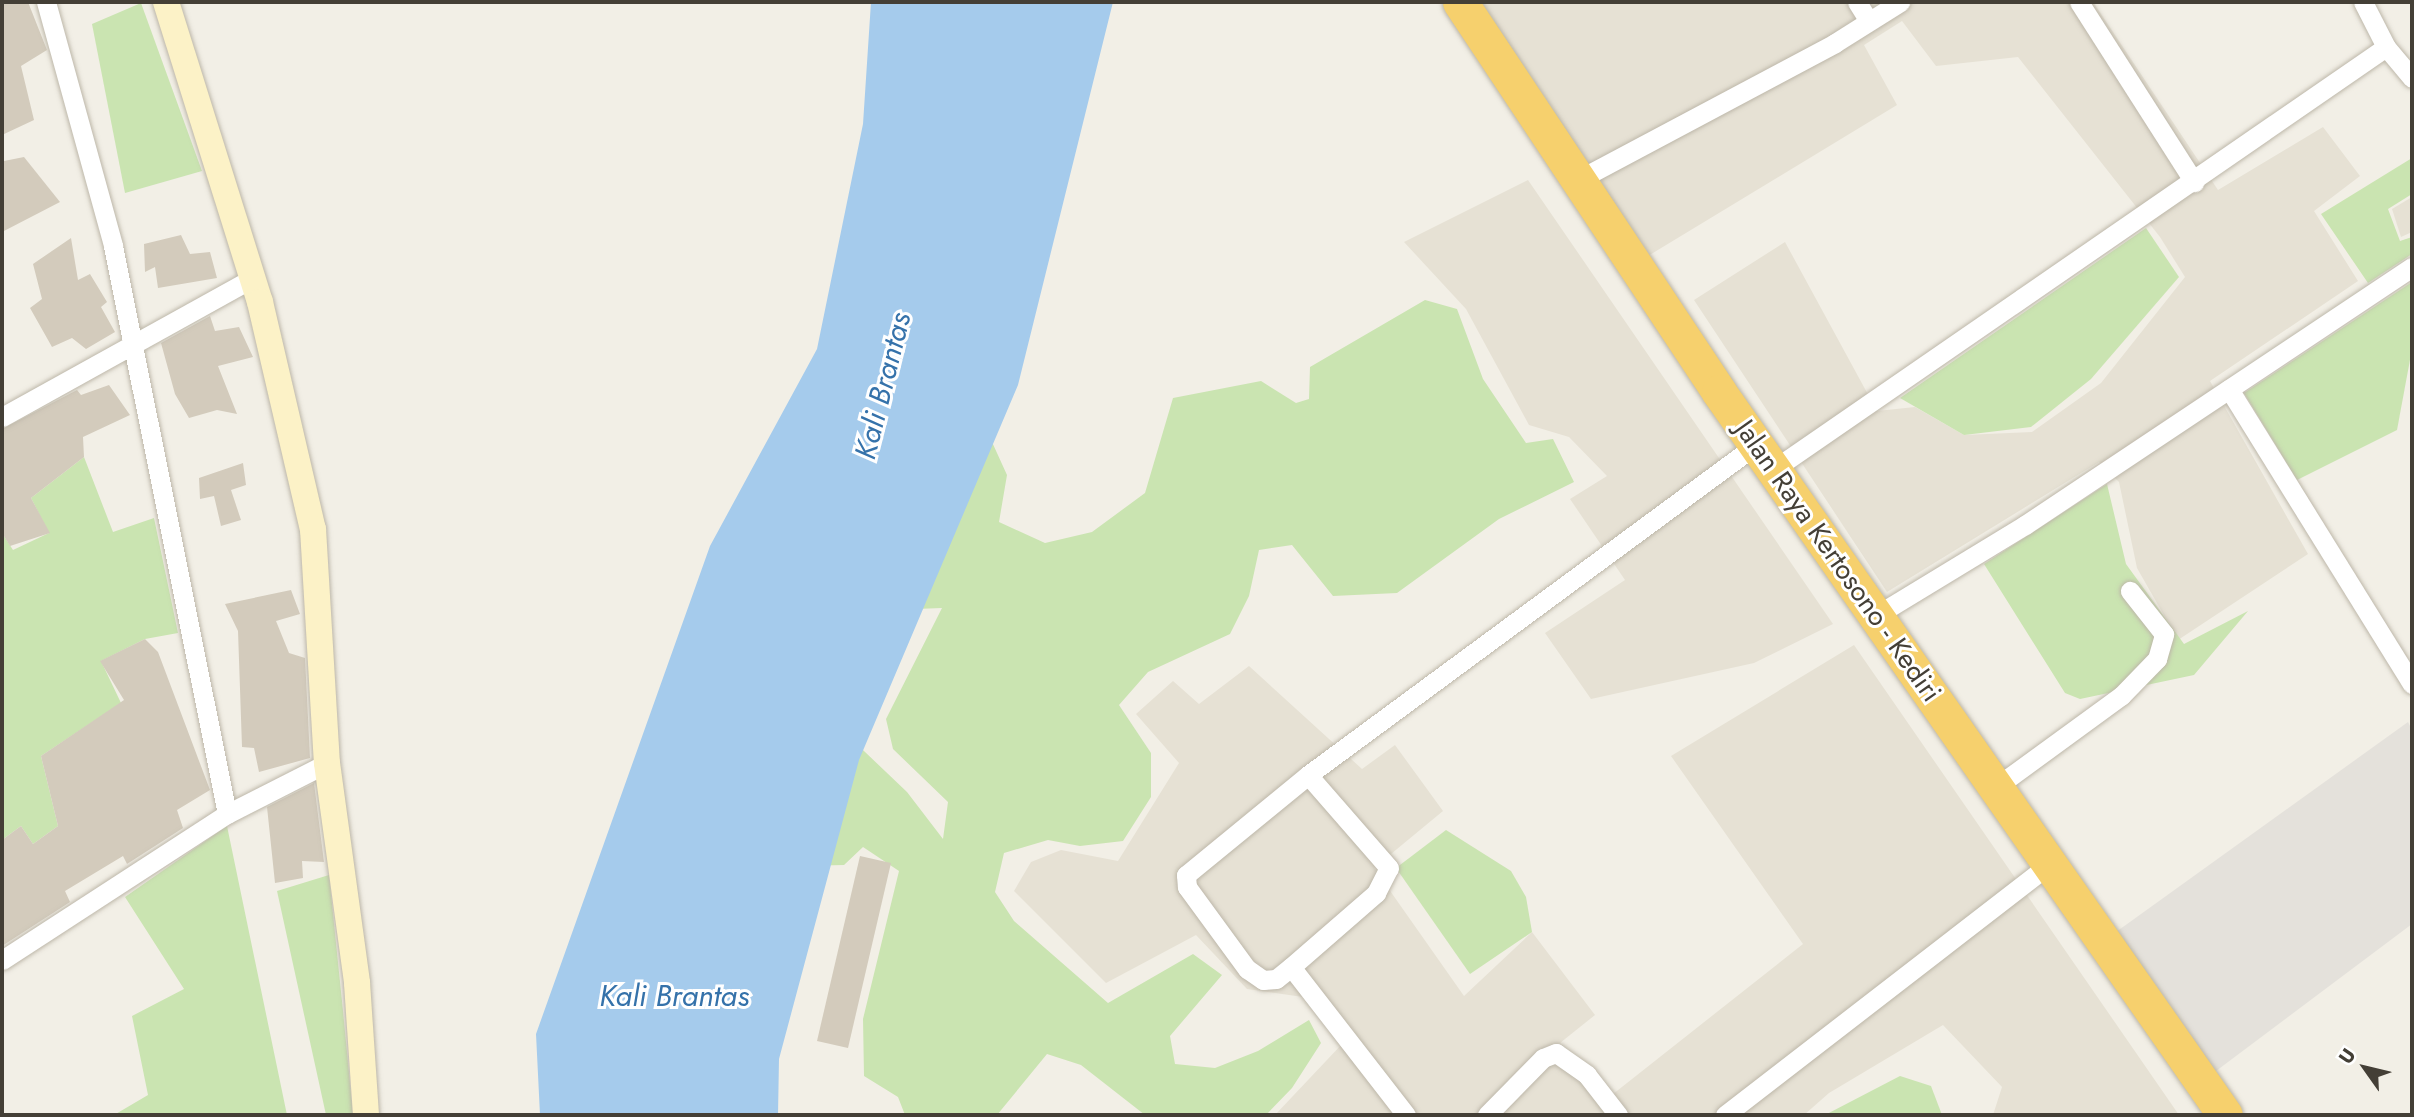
<!DOCTYPE html>
<style>
body{margin:0}
#map{position:relative;width:2414px;height:1117px;overflow:hidden;background:#f2efe6;font-family:Jost,sans-serif}
div>[style]{position:absolute}
.residential>*{inset:0;background:#e6e1d4}
.industrial>*{inset:0;background:#e4e1db}
.green>*{inset:0;background:#cae4b1}
.water>*{inset:0;background:#a5cbec}
.building>*{inset:0;background:#d3cbbc}
.roads{filter:drop-shadow(0 0 2px #bdb7a9) drop-shadow(0 0 2px #bdb7a9)}
.street>*{height:19px;margin:-9.5px;padding:0 9.5px;transform-origin:9.5px;border-radius:9.5px;background:#fff}
.secondary>*{height:26px;margin:-13px;padding:0 13px;transform-origin:13px;border-radius:13px;background:#fcf2c7}
.highway>*{height:35px;margin:-17.5px;padding:0 17.5px;transform-origin:17.5px;border-radius:17.5px;background:#f6d06d}
span{translate:-50% -50%;white-space:nowrap;text-align:center;line-height:1.15;-webkit-text-stroke:6px #fff;paint-order:stroke}
.street-label{font-size:28px;color:#443f36}
.water-label{font-size:30px;color:#3572aa;font-style:italic}
.frame{position:absolute;inset:0;border:4px solid #443f36;pointer-events:none}
.north{position:absolute;left:2330px;top:1033px;width:70px;height:70px;-webkit-text-stroke:5px #fff;paint-order:stroke;rotate:304deg;font-size:19px;font-weight:700;line-height:28px;text-align:center;color:#443f36}
.north::after{content:'';display:block;margin:auto;width:24px;height:32px;background:#443f36;clip-path:polygon(50% 0,100% 100%,50% 72%,0 100%)}
</style>
<div id="map">
<div class="residential">
<i style="clip-path:polygon(1478px 2px,2093px 2px,2218px 190px,2323px 127px,2360px 176px,2314px 211px,2358px 281px,2210px 381px,2308px 554px,2178px 640px,2137px 568px,2119px 482px,2099px 462px,1887px 592px,1694px 300px,1785px 242px,1877px 411px,1915px 407px,1964px 435px,2032px 432px,2101px 383px,2185px 277px,2160px 237px,2018px 57px,1936px 66px,1902px 21px,1864px 45px,1897px 105px,1643px 259px)"></i>
<i style="clip-path:polygon(1528px 180px,1833px 624px,1754px 663px,1591px 699px,1545px 633px,1625px 580px,1570px 499px,1607px 476px,1569px 437px,1529px 425px,1466px 309px,1404px 242px)"></i>
<i style="clip-path:polygon(2412px 197px,2412px 232px,2401px 237px,2392px 209px)"></i>
<i style="clip-path:polygon(1854px 645px,2179px 1115px,1993px 1115px,2002px 1087px,1943px 1025px,1829px 1093px,1804px 1115px,1275px 1115px,1343px 1043px,1303px 997px,1247px 989px,1196px 935px,1106px 983px,1014px 891px,1031px 862px,1061px 850px,1118px 861px,1179px 763px,1136px 714px,1173px 681px,1199px 704px,1249px 666px,1362px 769px,1395px 745px,1443px 811px,1374px 868px,1464px 996px,1532px 932px,1595px 1015px,1560px 1043px,1608px 1098px,1803px 944px,1671px 756px)"></i>
</div>
<div class="industrial">
<i style="clip-path:polygon(2408px 722px,2412px 730px,2412px 924px,2212px 1074px,2116px 932px)"></i>
</div>
<div class="green">
<i style="clip-path:polygon(141px 3px,202px 171px,125px 193px,92px 24px)"></i>
<i style="clip-path:polygon(2412px 158px,2412px 194px,2388px 209px,2400px 241px,2412px 237px,2412px 254px,2368px 283px,2321px 214px)"></i>
<i style="clip-path:polygon(2146px 228px,2179px 277px,2091px 379px,2031px 427px,1964px 435px,1900px 398px)"></i>
<i style="clip-path:polygon(2412px 282px,2412px 349px,2397px 430px,2297px 480px,2244px 393px)"></i>
<i style="clip-path:polygon(1425px 300px,1457px 309px,1483px 379px,1526px 443px,1553px 439px,1574px 482px,1499px 519px,1397px 593px,1333px 596px,1292px 545px,1259px 550px,1249px 596px,1230px 634px,1148px 672px,1119px 705px,1151px 753px,1151px 797px,1123px 841px,1080px 846px,1048px 840px,1004px 853px,995px 892px,1014px 921px,1108px 1003px,1193px 954px,1222px 975px,1170px 1036px,1175px 1064px,1215px 1068px,1258px 1051px,1309px 1020px,1321px 1043px,1292px 1088px,1266px 1115px,1145px 1115px,1081px 1065px,1047px 1054px,997px 1115px,905px 1115px,898px 1097px,864px 1076px,863px 1019px,899px 871px,863px 847px,844px 865px,802px 866px,843px 731px,907px 792px,943px 839px,948px 802px,893px 749px,886px 719px,942px 608px,889px 610px,987px 431px,1007px 475px,999px 522px,1045px 543px,1092px 532px,1145px 493px,1173px 398px,1261px 381px,1296px 403px,1309px 399px,1310px 367px)"></i>
<i style="clip-path:polygon(84px 457px,113px 532px,154px 518px,178px 633px,145px 639px,101px 661px,121px 703px,41px 756px,58px 826px,33px 844px,21px 826px,2px 840px,2px 533px,13px 550px,49px 533px,31px 498px)"></i>
<i style="clip-path:polygon(2107px 484px,2126px 564px,2184px 644px,2248px 611px,2194px 675px,2080px 699px,2065px 693px,1984px 564px)"></i>
<i style="clip-path:polygon(227px 826px,287px 1115px,114px 1115px,148px 1095px,132px 1016px,184px 989px,125px 897px)"></i>
<i style="clip-path:polygon(1446px 830px,1511px 871px,1526px 897px,1532px 932px,1470px 974px,1396px 868px)"></i>
<i style="clip-path:polygon(329px 875px,343px 1011px,353px 1115px,326px 1115px,277px 891px)"></i>
<i style="clip-path:polygon(1900px 1076px,1931px 1086px,1942px 1115px,1825px 1115px)"></i>
</div>
<div class="water">
<i style="clip-path:polygon(871px 2px,1113px 2px,1018px 385px,859px 760px,779px 1059px,778px 1115px,540px 1115px,536px 1034px,710px 546px,817px 349px,863px 124px)"></i>
</div>
<div class="building">
<i style="clip-path:polygon(2px 2px,28px 2px,47px 50px,21px 66px,34px 120px,2px 135px)"></i>
<i style="clip-path:polygon(24px 157px,60px 202px,2px 232px,4px 161px)"></i>
<i style="clip-path:polygon(181px 235px,190px 254px,210px 252px,217px 278px,158px 288px,155px 267px,145px 272px,144px 244px)"></i>
<i style="clip-path:polygon(71px 238px,78px 280px,90px 274px,107px 302px,101px 307px,115px 332px,86px 349px,72px 338px,52px 347px,30px 308px,42px 299px,33px 264px)"></i>
<i style="clip-path:polygon(210px 316px,215px 331px,239px 327px,253px 357px,218px 366px,237px 414px,217px 410px,189px 418px,175px 394px,161px 343px)"></i>
<i style="clip-path:polygon(109px 385px,130px 415px,83px 437px,84px 457px,31px 498px,50px 533px,10px 546px,2px 533px,2px 429px,77px 390px,81px 395px)"></i>
<i style="clip-path:polygon(243px 463px,246px 485px,231px 490px,241px 520px,221px 526px,214px 496px,200px 499px,199px 478px)"></i>
<i style="clip-path:polygon(291px 590px,300px 614px,276px 621px,289px 653px,305px 658px,310px 758px,259px 772px,254px 748px,242px 747px,238px 631px,225px 604px)"></i>
<i style="clip-path:polygon(145px 639px,158px 652px,210px 790px,177px 810px,183px 828px,127px 864px,123px 856px,65px 891px,70px 902px,2px 946px,2px 840px,21px 826px,33px 844px,58px 826px,41px 756px,124px 700px,100px 661px)"></i>
<i style="clip-path:polygon(314px 783px,324px 862px,302px 861px,303px 878px,275px 883px,267px 807px)"></i>
<i style="clip-path:polygon(860px 856px,891px 863px,848px 1048px,817px 1041px)"></i>
</div>
<div class="roads">
<div class="street">
<i style="left:46px;top:2px;width:253px;rotate:74.6deg"></i>
<i style="left:113px;top:246px;width:579px;rotate:78.65deg"></i>
<i style="left:1857px;top:2px;width:22px;rotate:58deg"></i>
<i style="left:2079px;top:2px;width:214px;rotate:57.4deg"></i>
<i style="left:2363px;top:2px;width:51px;rotate:62.9deg"></i>
<i style="left:1576px;top:181px;width:293px;rotate:-28deg"></i>
<i style="left:1835px;top:43px;width:77px;rotate:-32.2deg"></i>
<i style="left:2229px;top:389px;width:347px;rotate:58.2deg"></i>
<i style="left:2px;top:417px;width:287px;rotate:-29deg"></i>
<i style="left:1774px;top:469px;width:743px;rotate:-34.59deg"></i>
<i style="left:2386px;top:47px;width:40px;rotate:50deg"></i>
<i style="left:1877px;top:615px;width:173px;rotate:-31.3deg"></i>
<i style="left:2025px;top:525px;width:465px;rotate:-33.7deg"></i>
<i style="left:1996px;top:787px;width:155px;rotate:-36.1deg"></i>
<i style="left:2121px;top:696px;width:52px;rotate:-45.8deg"></i>
<i style="left:2157px;top:659px;width:26px;rotate:-74deg"></i>
<i style="left:2164px;top:634px;width:55px;rotate:-128.3deg"></i>
<i style="left:2px;top:960px;width:268px;rotate:-33deg"></i>
<i style="left:227px;top:814px;width:112px;rotate:-27deg"></i>
<i style="left:1291px;top:967px;width:19px;rotate:141deg"></i>
<i style="left:1276px;top:979px;width:13px;rotate:176deg"></i>
<i style="left:1263px;top:980px;width:19px;rotate:-145deg"></i>
<i style="left:1247px;top:969px;width:102px;rotate:-126.2deg"></i>
<i style="left:1187px;top:887px;width:12px;rotate:-95deg"></i>
<i style="left:1186px;top:875px;width:158px;rotate:-39.3deg"></i>
<i style="left:1406px;top:1115px;width:187px;rotate:-127.8deg"></i>
<i style="left:1291px;top:967px;width:113px;rotate:-41deg"></i>
<i style="left:1376px;top:893px;width:28px;rotate:-63deg"></i>
<i style="left:1389px;top:868px;width:123px;rotate:-131.1deg"></i>
<i style="left:1308px;top:775px;width:558px;rotate:-36.4deg"></i>
<i style="left:1487px;top:1115px;width:80px;rotate:-45.5deg"></i>
<i style="left:1543px;top:1058px;width:14px;rotate:-21deg"></i>
<i style="left:1556px;top:1053px;width:38px;rotate:35deg"></i>
<i style="left:1587px;top:1075px;width:51px;rotate:52.2deg"></i>
<i style="left:1725px;top:1115px;width:408px;rotate:-37.7deg"></i>
</div>
<div class="secondary">
<i style="left:166px;top:2px;width:314px;rotate:72.6deg"></i>
<i style="left:260px;top:302px;width:233px;rotate:76.9deg"></i>
<i style="left:313px;top:529px;width:234px;rotate:86.6deg"></i>
<i style="left:327px;top:763px;width:222px;rotate:82.2deg"></i>
<i style="left:357px;top:983px;width:132px;rotate:86.1deg"></i>
</div>
<div class="highway">
<i style="left:1460px;top:2px;width:468px;rotate:56.4deg"></i>
<i style="left:1719px;top:392px;width:882px;rotate:55.01deg"></i>
</div>
</div>
<div class="street-label">
<span style="left:1838px;top:561px;rotate:55deg">Jalan Raya Kertosono - Kediri</span>
</div>
<div class="water-label">
<span style="left:883px;top:386px;rotate:-76deg">Kali Brantas</span>
<span style="left:674px;top:996px">Kali Brantas</span>
</div>
<div class="frame"></div>
<div class="north">U</div>
</div>
